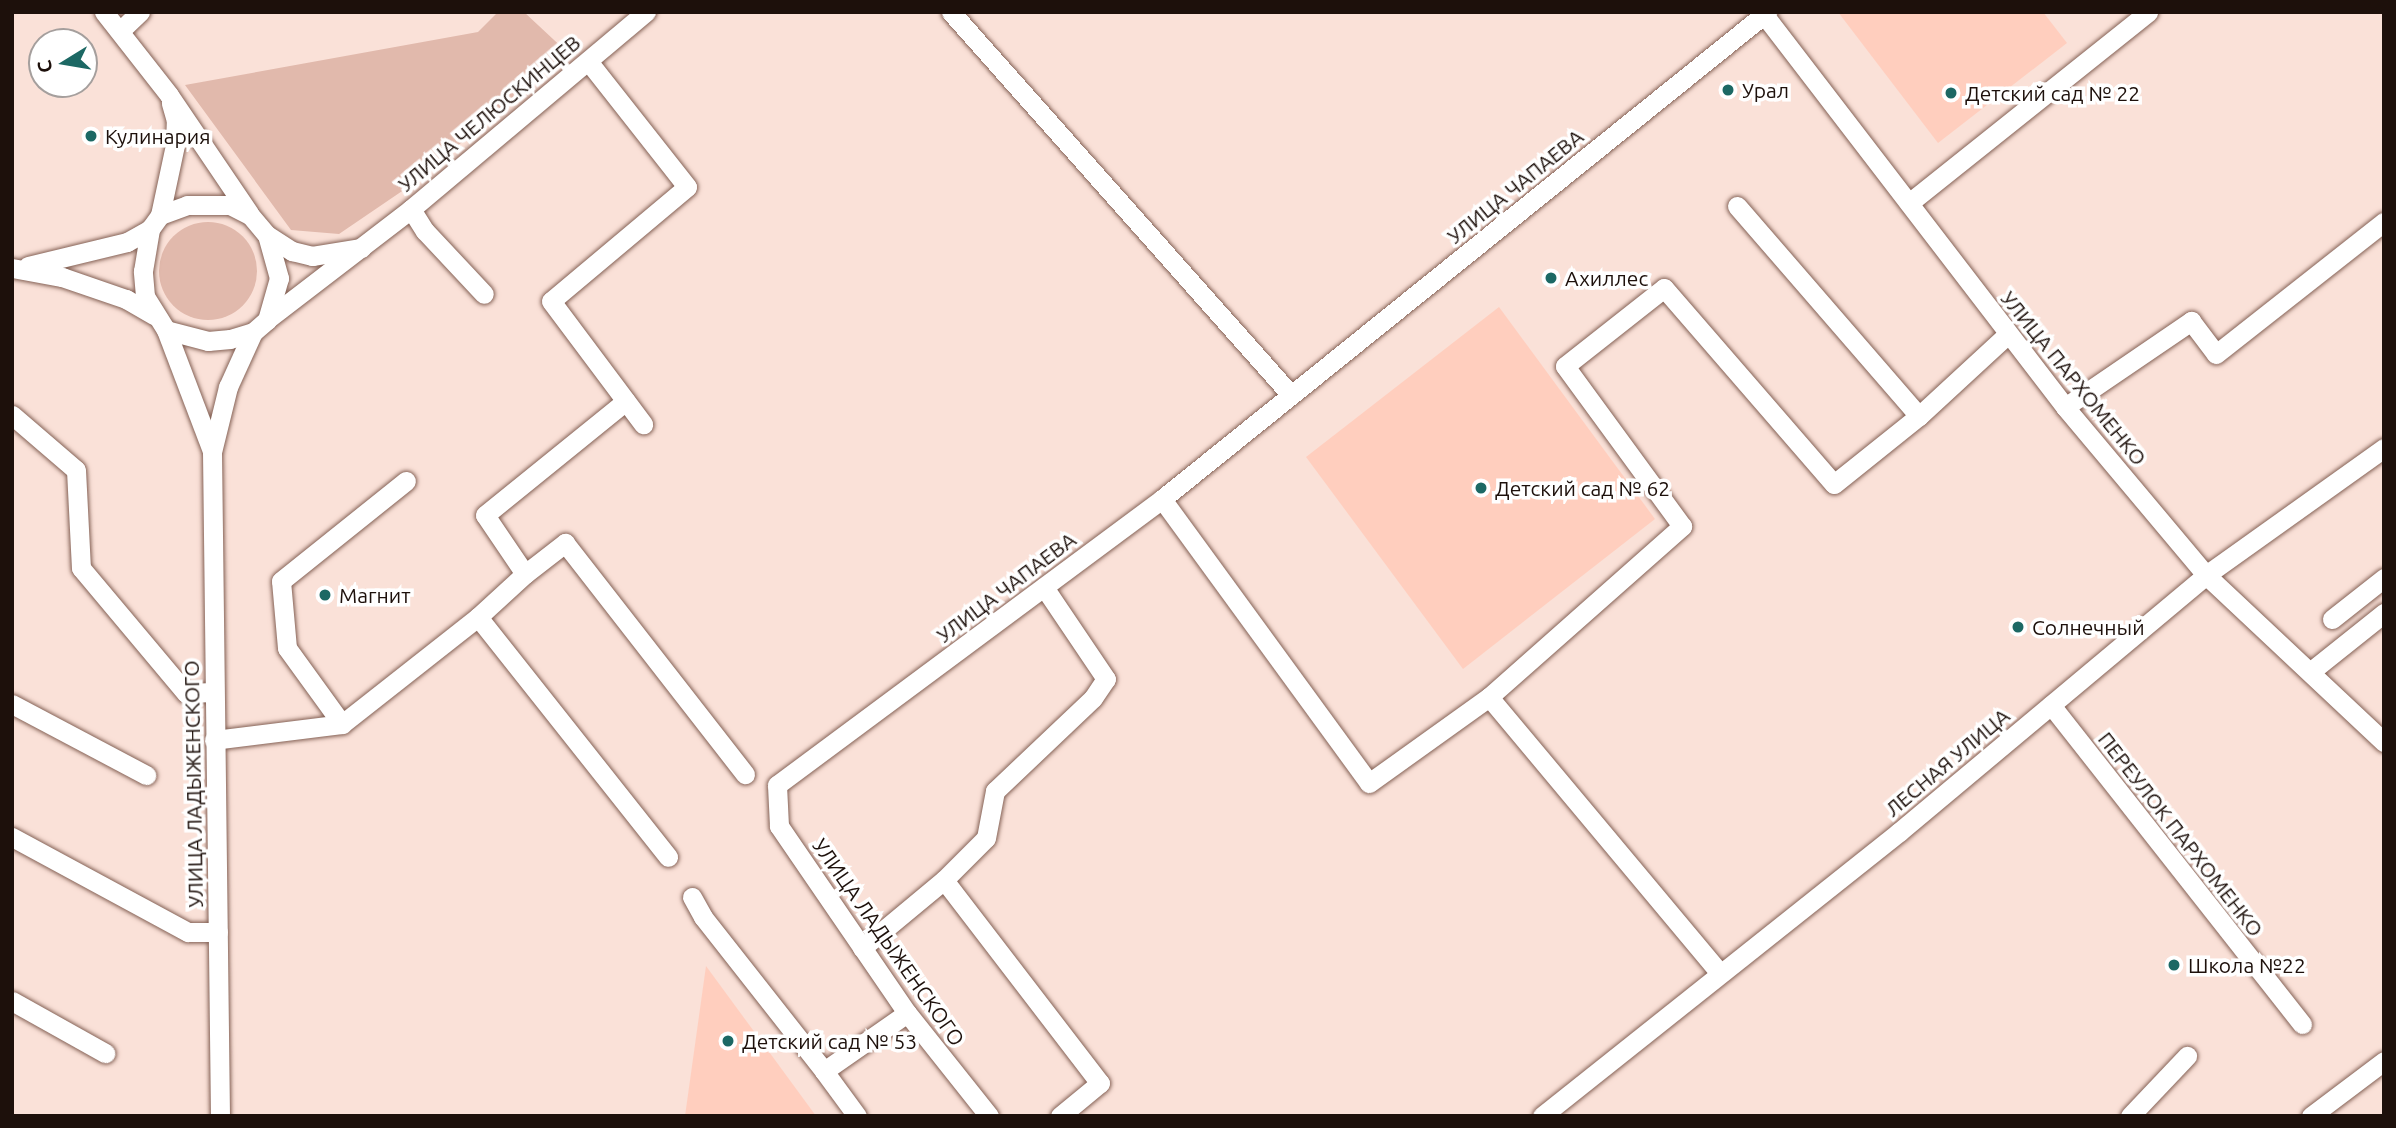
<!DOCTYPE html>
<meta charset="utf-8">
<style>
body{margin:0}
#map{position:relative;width:2396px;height:1128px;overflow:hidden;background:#fae1d8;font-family:Ubuntu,sans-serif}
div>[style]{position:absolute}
.built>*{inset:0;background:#ffcebe}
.green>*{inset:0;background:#e1b9ac}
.round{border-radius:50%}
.roads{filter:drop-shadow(0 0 2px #846155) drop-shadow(0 0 2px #846155)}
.minor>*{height:19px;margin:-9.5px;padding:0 9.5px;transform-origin:9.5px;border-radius:9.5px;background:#fff}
.dots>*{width:19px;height:19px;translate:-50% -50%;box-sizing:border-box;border:4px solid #fff;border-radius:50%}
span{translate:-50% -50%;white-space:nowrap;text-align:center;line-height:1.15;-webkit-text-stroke:7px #fff;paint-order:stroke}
.poi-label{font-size:21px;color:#1d100b}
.left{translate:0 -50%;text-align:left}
.street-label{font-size:21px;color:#1d100b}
.frame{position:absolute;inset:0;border:14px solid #1d100b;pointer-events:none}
.north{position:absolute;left:28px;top:28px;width:70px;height:70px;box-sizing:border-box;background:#fff;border:2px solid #a59f9d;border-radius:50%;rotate:259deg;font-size:19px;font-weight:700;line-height:28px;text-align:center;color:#1d100b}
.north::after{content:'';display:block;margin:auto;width:24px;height:32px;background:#1c6864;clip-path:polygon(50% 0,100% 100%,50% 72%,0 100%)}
</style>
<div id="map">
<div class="built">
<i style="clip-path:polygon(1838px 12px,2043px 12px,2067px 43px,1938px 143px)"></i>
<i style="clip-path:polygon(1499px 307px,1655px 519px,1463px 669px,1306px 457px)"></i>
<i style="clip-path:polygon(706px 966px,816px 1116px,685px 1116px)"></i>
</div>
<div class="green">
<i style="clip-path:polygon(498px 12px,524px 12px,568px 53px,411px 185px,339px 234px,291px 230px,185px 85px,478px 32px)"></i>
<i class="round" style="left:159px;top:222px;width:98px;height:98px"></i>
</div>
<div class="roads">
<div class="minor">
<i style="left:104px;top:12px;width:105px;rotate:51.9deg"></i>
<i style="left:169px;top:95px;width:143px;rotate:55.9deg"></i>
<i style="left:951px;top:12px;width:512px;rotate:48.4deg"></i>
<i style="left:1762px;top:12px;width:498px;rotate:52.5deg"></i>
<i style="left:2065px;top:407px;width:219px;rotate:50deg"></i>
<i style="left:2206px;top:575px;width:244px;rotate:43.2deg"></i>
<i style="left:120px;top:31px;width:28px;rotate:-44deg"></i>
<i style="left:588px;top:61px;width:160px;rotate:51.8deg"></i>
<i style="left:687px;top:187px;width:177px;rotate:140deg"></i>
<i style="left:551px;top:301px;width:154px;rotate:53.2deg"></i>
<i style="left:1909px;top:203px;width:306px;rotate:-38.6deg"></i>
<i style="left:1737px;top:206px;width:278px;rotate:49.1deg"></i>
<i style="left:411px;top:209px;width:26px;rotate:58deg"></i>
<i style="left:425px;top:231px;width:86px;rotate:46.9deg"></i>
<i style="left:160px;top:215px;width:72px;rotate:-77.9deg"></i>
<i style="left:175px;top:145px;width:24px;rotate:-88deg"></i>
<i style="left:176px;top:121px;width:19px;rotate:-106deg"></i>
<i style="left:267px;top:235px;width:45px;rotate:74.4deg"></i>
<i style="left:279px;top:278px;width:44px;rotate:105.9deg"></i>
<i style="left:267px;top:320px;width:18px;rotate:139deg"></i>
<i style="left:253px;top:332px;width:24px;rotate:163deg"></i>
<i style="left:230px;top:339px;width:22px;rotate:175deg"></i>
<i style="left:208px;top:341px;width:43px;rotate:-165.3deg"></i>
<i style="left:166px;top:330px;width:40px;rotate:-122deg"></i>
<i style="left:145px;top:296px;width:25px;rotate:-95deg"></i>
<i style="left:143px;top:271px;width:43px;rotate:-80.5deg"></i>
<i style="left:150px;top:229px;width:17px;rotate:-54deg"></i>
<i style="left:160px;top:215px;width:29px;rotate:-20deg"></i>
<i style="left:187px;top:205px;width:43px"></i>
<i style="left:230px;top:205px;width:22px;rotate:27deg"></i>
<i style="left:250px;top:215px;width:26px;rotate:50deg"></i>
<i style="left:267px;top:235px;width:30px;rotate:33deg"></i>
<i style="left:292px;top:251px;width:21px;rotate:14deg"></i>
<i style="left:312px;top:256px;width:50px;rotate:-9.3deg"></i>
<i style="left:28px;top:266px;width:102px;rotate:-13.6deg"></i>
<i style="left:127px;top:242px;width:26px;rotate:-29deg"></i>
<i style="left:12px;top:268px;width:51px;rotate:10.2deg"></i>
<i style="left:62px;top:277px;width:68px;rotate:19deg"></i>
<i style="left:126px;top:299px;width:32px;rotate:30deg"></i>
<i style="left:269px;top:318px;width:179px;rotate:-37.5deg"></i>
<i style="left:411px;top:209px;width:307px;rotate:-40deg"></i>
<i style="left:166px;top:330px;width:129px;rotate:69.2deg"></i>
<i style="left:2065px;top:407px;width:153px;rotate:-34.3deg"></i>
<i style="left:2191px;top:321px;width:41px;rotate:52.9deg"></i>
<i style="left:2216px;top:354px;width:214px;rotate:-38.2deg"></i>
<i style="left:12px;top:415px;width:84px;rotate:40.7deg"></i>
<i style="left:76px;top:470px;width:98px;rotate:87.1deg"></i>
<i style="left:81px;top:568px;width:163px;rotate:50deg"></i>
<i style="left:186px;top:693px;width:28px;rotate:-2deg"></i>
<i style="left:1162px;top:499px;width:351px;rotate:53.9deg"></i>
<i style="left:1369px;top:783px;width:148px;rotate:-35.6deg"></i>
<i style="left:1489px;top:697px;width:258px;rotate:-41.5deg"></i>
<i style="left:1682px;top:526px;width:198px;rotate:-126.2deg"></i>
<i style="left:1565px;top:366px;width:126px;rotate:-38.2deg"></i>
<i style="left:1664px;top:288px;width:259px;rotate:49.1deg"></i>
<i style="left:1834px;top:484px;width:109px;rotate:-38.7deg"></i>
<i style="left:1919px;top:416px;width:121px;rotate:-42.7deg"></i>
<i style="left:525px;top:574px;width:51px;rotate:-37.8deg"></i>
<i style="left:565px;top:543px;width:293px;rotate:52.1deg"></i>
<i style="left:478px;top:617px;width:306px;rotate:51.6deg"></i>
<i style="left:2332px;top:619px;width:66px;rotate:-38.3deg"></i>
<i style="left:2310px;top:672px;width:95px;rotate:-38.6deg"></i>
<i style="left:1489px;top:697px;width:359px;rotate:50.1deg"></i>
<i style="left:12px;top:704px;width:152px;rotate:27.9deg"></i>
<i style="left:2051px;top:705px;width:406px;rotate:51.8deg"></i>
<i style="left:342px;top:724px;width:94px;rotate:-125.9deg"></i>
<i style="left:287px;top:648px;width:67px;rotate:-95.1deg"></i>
<i style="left:281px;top:581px;width:160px;rotate:-38.7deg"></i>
<i style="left:214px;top:740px;width:129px;rotate:-7.1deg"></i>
<i style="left:342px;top:724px;width:173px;rotate:-38.2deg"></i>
<i style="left:478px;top:617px;width:64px;rotate:-42.5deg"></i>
<i style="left:525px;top:574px;width:71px;rotate:-124.1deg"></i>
<i style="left:485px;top:515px;width:181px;rotate:-39deg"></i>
<i style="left:12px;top:837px;width:200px;rotate:28.4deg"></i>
<i style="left:188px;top:932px;width:30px"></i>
<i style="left:944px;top:880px;width:59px;rotate:-45deg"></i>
<i style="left:986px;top:838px;width:48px;rotate:-79.2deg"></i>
<i style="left:995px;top:791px;width:135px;rotate:-43.5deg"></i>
<i style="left:1093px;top:698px;width:23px;rotate:-56deg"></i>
<i style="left:1106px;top:679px;width:111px;rotate:-124deg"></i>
<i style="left:692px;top:897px;width:23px;rotate:61deg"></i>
<i style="left:703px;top:917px;width:196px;rotate:51.8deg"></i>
<i style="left:862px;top:948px;width:107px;rotate:-39.7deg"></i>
<i style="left:944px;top:880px;width:256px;rotate:52.5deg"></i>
<i style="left:1100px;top:1083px;width:52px;rotate:140.5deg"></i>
<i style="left:12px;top:1001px;width:107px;rotate:29.2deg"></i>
<i style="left:220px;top:1116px;width:664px;rotate:-90.69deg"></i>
<i style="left:212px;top:452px;width:67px;rotate:-76.2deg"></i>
<i style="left:228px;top:387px;width:60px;rotate:-65.6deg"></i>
<i style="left:857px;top:1116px;width:56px;rotate:-126.3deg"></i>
<i style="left:824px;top:1071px;width:101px;rotate:-34.9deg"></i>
<i style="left:989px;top:1116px;width:132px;rotate:-128.5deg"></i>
<i style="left:907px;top:1013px;width:227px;rotate:-124.4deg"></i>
<i style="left:779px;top:826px;width:41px;rotate:-92.8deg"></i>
<i style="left:777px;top:785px;width:480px;rotate:-36.6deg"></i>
<i style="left:1162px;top:499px;width:777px;rotate:-38.83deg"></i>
<i style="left:1542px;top:1116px;width:456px;rotate:-38.5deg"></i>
<i style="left:1899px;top:832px;width:400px;rotate:-39.9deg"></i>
<i style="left:2206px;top:575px;width:219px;rotate:-35.5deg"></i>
<i style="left:2130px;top:1116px;width:83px;rotate:-46.5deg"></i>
<i style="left:2311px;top:1116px;width:91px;rotate:-37deg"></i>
</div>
</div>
<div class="dots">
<i style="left:1728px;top:90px;background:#1c6864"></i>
<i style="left:1951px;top:93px;background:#1c6864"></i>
<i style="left:91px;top:136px;background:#1c6864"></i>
<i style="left:1551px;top:278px;background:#1c6864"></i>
<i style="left:1481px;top:488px;background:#1c6864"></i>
<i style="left:325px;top:595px;background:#1c6864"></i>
<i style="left:2018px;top:627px;background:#1c6864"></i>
<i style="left:2174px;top:965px;background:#1c6864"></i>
<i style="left:728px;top:1041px;background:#1c6864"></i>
</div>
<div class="poi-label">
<span class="left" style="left:1742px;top:90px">Урал</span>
<span class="left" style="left:1965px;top:93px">Детский сад № 22</span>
<span class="left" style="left:105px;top:136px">Кулинария</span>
<span class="left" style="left:1565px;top:278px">Ахиллес</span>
<span class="left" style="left:1495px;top:488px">Детский сад № 62</span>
<span class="left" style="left:339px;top:595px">Магнит</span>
<span class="left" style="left:2032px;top:627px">Солнечный</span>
<span class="left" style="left:2188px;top:965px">Школа №22</span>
<span class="left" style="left:742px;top:1041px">Детский сад № 53</span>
</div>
<div class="street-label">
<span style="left:489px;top:113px;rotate:-40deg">УЛИЦА ЧЕЛЮСКИНЦЕВ</span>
<span style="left:1515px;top:186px;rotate:-39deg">УЛИЦА ЧАПАЕВА</span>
<span style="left:2074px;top:378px;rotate:51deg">УЛИЦА ПАРХОМЕНКО</span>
<span style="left:1006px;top:587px;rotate:-37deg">УЛИЦА ЧАПАЕВА</span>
<span style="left:1947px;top:762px;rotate:-40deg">ЛЕСНАЯ УЛИЦА</span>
<span style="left:193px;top:784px;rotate:-91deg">УЛИЦА ЛАДЫЖЕНСКОГО</span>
<span style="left:2181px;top:834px;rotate:52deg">ПЕРЕУЛОК ПАРХОМЕНКО</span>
<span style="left:889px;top:942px;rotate:55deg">УЛИЦА ЛАДЫЖЕНСКОГО</span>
</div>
<div class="frame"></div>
<div class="north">С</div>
</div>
